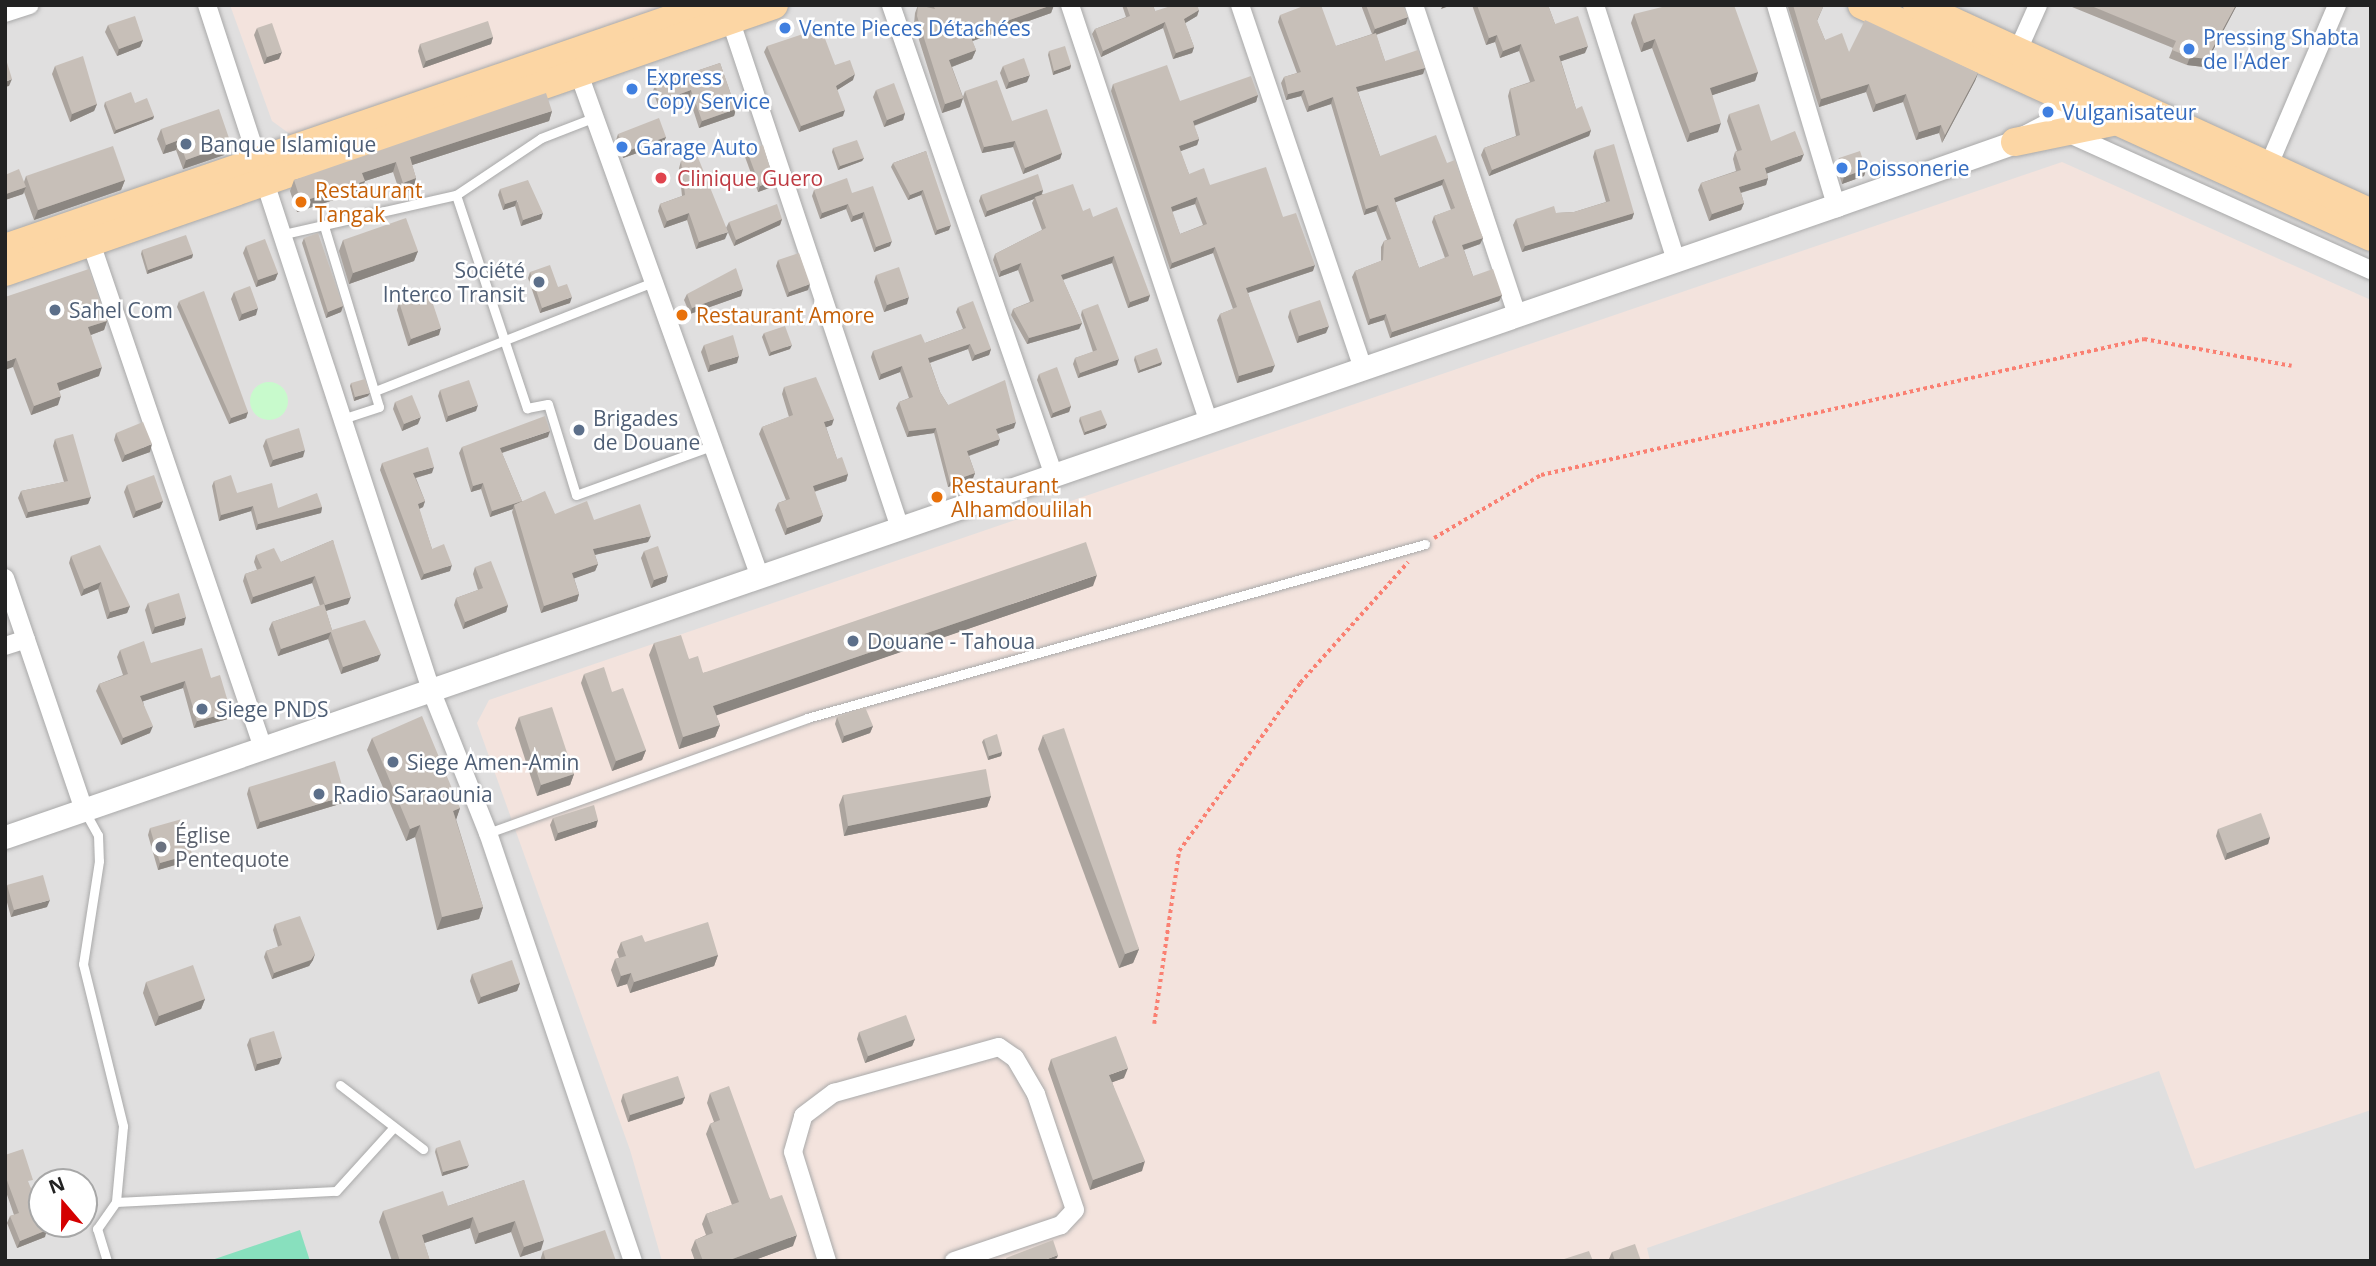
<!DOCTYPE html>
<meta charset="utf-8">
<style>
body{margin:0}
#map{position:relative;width:2376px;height:1266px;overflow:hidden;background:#f2efe9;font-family:"Open Sans",sans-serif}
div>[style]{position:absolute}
.residential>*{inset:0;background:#e0dfdf}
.military>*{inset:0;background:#f3e3dd}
.park>*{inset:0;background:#c8facc}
.round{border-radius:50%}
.pitch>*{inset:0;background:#88e0be}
.path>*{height:3.5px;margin-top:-1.75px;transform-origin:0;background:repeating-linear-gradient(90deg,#fa8072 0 3.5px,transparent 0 7px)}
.roads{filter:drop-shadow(0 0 2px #a9a9a9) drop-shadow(0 0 2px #a9a9a9)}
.service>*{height:9px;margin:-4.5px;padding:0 4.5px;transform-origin:4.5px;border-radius:4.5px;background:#fff}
.minor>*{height:18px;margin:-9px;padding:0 9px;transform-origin:9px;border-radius:9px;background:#fff}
.tertiary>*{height:23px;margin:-11.5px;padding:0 11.5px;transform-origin:11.5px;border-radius:11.5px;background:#fff}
.primary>*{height:28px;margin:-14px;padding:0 14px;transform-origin:14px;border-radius:14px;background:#fcd6a4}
.wall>*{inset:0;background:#aba49e}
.shaded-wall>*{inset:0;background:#8b8681}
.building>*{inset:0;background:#c7bfb8}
.dots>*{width:19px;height:19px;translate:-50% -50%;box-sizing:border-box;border:4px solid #fff;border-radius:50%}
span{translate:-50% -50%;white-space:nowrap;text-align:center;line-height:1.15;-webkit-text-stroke:5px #fff;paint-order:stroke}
.shop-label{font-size:21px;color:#366cbe}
.left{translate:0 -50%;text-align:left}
.service-label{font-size:21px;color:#4e5e75}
.right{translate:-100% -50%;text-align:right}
.health-label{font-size:21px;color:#be3a42}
.food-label{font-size:21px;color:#c56008}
.worship-label{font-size:21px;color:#5b616d}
.frame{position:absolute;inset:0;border:7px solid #222;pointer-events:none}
.north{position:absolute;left:28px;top:1168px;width:70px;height:70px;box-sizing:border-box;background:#fff;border:2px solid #a7a7a7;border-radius:50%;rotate:340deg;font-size:19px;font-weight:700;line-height:28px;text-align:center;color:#222}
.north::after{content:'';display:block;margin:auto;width:24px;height:32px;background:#d40000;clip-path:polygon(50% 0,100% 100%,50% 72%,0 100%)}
</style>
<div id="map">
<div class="residential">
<i style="clip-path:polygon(evenodd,5px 5px,2371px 5px,2371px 1261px,5px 1261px,5px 5px,42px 1182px,84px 1182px,84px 1224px,42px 1224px,42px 1182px)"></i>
</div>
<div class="military">
<i style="clip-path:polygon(230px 5px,672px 5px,294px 137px,272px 121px)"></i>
<i style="clip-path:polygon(2062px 162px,2371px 300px,2371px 1110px,2195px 1169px,2159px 1071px,1647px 1248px,1650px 1261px,662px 1261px,630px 1150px,477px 723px,489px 700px)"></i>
</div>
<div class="park">
<i class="round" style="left:250px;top:382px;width:38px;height:38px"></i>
</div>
<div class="pitch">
<i style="clip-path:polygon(300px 1230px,310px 1261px,209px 1261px)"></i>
</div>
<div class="path">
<i style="left:1434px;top:538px;width:124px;rotate:-30.5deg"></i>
<i style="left:1541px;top:475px;width:618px;rotate:-12.71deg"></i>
<i style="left:2144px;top:339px;width:150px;rotate:10.3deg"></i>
<i style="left:1154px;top:1024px;width:175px;rotate:-81.8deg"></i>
<i style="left:1179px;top:851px;width:207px;rotate:-54.2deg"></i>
<i style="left:1300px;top:683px;width:162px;rotate:-48.2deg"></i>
</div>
<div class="roads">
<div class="service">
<i style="left:456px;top:195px;width:225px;rotate:71.6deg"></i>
<i style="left:527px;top:408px;width:21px;rotate:-11deg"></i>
<i style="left:548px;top:404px;width:95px;rotate:72.9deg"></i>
<i style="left:576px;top:495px;width:144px;rotate:-19.9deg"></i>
<i style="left:324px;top:226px;width:189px;rotate:73.1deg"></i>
<i style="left:379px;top:407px;width:40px;rotate:162deg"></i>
<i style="left:284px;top:234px;width:176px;rotate:-12.8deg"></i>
<i style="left:456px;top:195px;width:102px;rotate:-33.8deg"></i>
<i style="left:541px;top:138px;width:53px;rotate:-21.2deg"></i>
<i style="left:375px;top:391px;width:296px;rotate:-21.4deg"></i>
<i style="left:84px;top:810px;width:29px;rotate:61deg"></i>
<i style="left:98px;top:835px;width:26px;rotate:88deg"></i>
<i style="left:99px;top:861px;width:104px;rotate:98.8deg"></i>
<i style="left:83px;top:964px;width:167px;rotate:76.1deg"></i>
<i style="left:123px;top:1126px;width:76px;rotate:95.3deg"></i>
<i style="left:116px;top:1202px;width:220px;rotate:-2.9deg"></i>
<i style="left:336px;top:1191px;width:86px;rotate:-47.8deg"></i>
<i style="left:488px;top:833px;width:339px;rotate:-19.8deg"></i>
<i style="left:807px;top:718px;width:642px;rotate:-15.72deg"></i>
<i style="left:340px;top:1085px;width:105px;rotate:37.6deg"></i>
<i style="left:107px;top:1261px;width:34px;rotate:-107deg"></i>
<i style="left:97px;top:1229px;width:33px;rotate:-55deg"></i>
</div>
<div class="minor">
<i style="left:207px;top:5px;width:721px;rotate:71.89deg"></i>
<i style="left:431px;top:690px;width:154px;rotate:68.3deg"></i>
<i style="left:488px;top:833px;width:452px;rotate:71.3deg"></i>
<i style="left:891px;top:5px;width:497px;rotate:70.9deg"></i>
<i style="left:1070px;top:5px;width:440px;rotate:71.6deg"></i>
<i style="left:1240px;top:5px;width:384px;rotate:71.3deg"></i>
<i style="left:1414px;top:5px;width:327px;rotate:71.6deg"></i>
<i style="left:1595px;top:5px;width:269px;rotate:72.4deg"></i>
<i style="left:1776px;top:5px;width:209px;rotate:73.3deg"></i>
<i style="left:5px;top:13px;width:26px;rotate:-18deg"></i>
<i style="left:731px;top:22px;width:533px;rotate:71.53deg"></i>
<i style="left:2014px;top:59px;width:59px;rotate:-66deg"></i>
<i style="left:575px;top:63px;width:546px;rotate:70.21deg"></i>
<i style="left:2065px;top:132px;width:336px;rotate:24.3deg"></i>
<i style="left:2265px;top:174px;width:184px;rotate:-66.9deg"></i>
<i style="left:91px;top:243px;width:533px;rotate:71.19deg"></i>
<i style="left:5px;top:578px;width:245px;rotate:71.2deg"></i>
<i style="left:5px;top:646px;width:22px;rotate:-18deg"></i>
<i style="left:827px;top:1261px;width:114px;rotate:-107.3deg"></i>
<i style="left:793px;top:1152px;width:37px;rotate:-74deg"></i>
<i style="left:803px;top:1116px;width:39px;rotate:-37deg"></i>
<i style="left:834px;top:1093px;width:171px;rotate:-15.6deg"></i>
<i style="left:999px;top:1047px;width:19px;rotate:35deg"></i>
<i style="left:1015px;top:1058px;width:42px;rotate:59.7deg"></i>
<i style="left:1036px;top:1094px;width:122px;rotate:71.4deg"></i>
<i style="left:1075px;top:1210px;width:21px;rotate:133deg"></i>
<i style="left:1061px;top:1225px;width:113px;rotate:161.4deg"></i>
</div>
<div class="tertiary">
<i style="left:5px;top:837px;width:1937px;rotate:-19.04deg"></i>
<i style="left:1836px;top:205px;width:190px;rotate:-19.4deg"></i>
<i style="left:2015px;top:142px;width:89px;rotate:-27.4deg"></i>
</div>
<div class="primary">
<i style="left:1862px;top:5px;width:559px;rotate:24.5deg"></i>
<i style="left:1917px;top:5px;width:499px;rotate:24.6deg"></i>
<i style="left:2015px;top:142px;width:104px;rotate:-11.6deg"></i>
<i style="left:5px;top:248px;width:748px;rotate:-18.97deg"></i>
<i style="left:5px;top:272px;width:814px;rotate:-19.15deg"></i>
</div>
</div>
<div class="wall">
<i style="clip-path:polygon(918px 5px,928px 7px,927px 5px,1054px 5px,1051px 13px,972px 41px,976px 50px,972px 59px,952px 67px,963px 97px,965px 91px,1012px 121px,1062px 153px,1060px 159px,1023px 174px,1013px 147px,982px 153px,963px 98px,960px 107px,942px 113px,914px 24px,915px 13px)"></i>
<i style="clip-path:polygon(1122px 5px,1153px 5px,1155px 11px,1199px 10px,1197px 16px,1185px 23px,1194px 47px,1192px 53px,1173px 59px,1163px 28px,1101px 57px,1092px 34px,1095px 29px,1126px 17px)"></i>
<i style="clip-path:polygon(evenodd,1361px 5px,1403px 5px,1406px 24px,1376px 35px,1385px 61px,1425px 68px,1423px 74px,1358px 92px,1380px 156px,1447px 163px,1483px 238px,1480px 244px,1464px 250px,1473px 276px,1502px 295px,1499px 301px,1390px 338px,1384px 320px,1368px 325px,1352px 277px,1355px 271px,1381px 261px,1381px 247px,1384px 241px,1387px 240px,1376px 211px,1364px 215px,1331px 104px,1307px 112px,1301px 96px,1286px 100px,1281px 83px,1284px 77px,1297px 73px,1278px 22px,1280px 15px,1336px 46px,1372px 34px,1361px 5px,1442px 185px,1451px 210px,1434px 216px,1432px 222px,1445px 258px,1419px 268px,1395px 202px,1442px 185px)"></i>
<i style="clip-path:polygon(1472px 5px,1548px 5px,1555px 24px,1585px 53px,1561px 61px,1576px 109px,1591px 130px,1589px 136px,1489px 176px,1481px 155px,1484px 148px,1516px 136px,1508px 96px,1510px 89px,1530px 82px,1519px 51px,1500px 58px,1495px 42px,1486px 45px)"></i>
<i style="clip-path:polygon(1789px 5px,1824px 5px,1817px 21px,1825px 40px,1849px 52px,1978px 73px,1975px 81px,1942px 143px,1939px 133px,1916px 140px,1903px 102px,1873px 112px,1866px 92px,1819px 107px,1788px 7px)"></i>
<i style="clip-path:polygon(2072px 5px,2237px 5px,2204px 67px,2187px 65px,2169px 58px,2173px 48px,2072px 7px)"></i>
<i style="clip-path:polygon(1634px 14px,1758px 72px,1755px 81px,1712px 95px,1718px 132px,1687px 142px,1652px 48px,1641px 52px,1631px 23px)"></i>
<i style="clip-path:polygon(108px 25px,143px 40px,140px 47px,117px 56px,105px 32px)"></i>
<i style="clip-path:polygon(257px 28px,279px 59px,264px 64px,254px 35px)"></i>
<i style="clip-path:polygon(493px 37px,491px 44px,423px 68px,418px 51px,420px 44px)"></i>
<i style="clip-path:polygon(767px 46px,835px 65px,853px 80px,837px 90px,843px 116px,799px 132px,764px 52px)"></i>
<i style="clip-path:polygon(1049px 51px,1071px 65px,1070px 69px,1053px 75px,1048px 55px)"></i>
<i style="clip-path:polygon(720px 63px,736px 109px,734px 116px,699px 128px,689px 97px,659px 108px,653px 91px,655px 85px)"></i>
<i style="clip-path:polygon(55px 66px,97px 104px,94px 111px,70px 122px,52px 74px)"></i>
<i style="clip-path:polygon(1003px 66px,1027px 82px,1006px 89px,1000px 73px)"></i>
<i style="clip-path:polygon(evenodd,1113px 84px,1180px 101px,1258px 95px,1256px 102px,1194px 126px,1199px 139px,1197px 145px,1180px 151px,1189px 174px,1210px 185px,1283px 217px,1313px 271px,1248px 293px,1272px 372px,1237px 383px,1217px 320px,1220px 314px,1233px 309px,1213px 253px,1170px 269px,1111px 91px,1113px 84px,1195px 204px,1203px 225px,1180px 234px,1172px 212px,1195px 204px)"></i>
<i style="clip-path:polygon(876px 90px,905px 113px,903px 120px,884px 127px,873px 97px)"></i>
<i style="clip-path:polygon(105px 102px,135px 103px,154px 116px,153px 119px,114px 134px,104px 106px)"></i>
<i style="clip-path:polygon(552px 111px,549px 121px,412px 165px,416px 178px,413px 189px,400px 193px,393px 172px,365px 181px,361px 191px,297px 212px,290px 191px,294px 180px)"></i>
<i style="clip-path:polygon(1729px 114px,1801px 161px,1767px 173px,1768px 178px,1766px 185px,1741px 193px,1744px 203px,1741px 210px,1709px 221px,1698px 190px,1701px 183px,1736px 171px,1733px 159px,1735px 152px,1737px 151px,1727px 121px)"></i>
<i style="clip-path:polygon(161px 129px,231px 144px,227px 154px,183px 169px,176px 150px,163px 154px,157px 139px)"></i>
<i style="clip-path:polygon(618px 134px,666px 137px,663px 144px,623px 158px,616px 140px)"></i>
<i style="clip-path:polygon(833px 148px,864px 158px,862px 161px,838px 170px,832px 152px)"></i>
<i style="clip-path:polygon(1595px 150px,1634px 213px,1632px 219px,1522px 252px,1513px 225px,1516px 219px,1556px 213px,1574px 212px,1606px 202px,1593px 157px)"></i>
<i style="clip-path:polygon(747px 151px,772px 187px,758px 192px,745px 157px)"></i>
<i style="clip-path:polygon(926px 151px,949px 230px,935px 235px,921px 195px,908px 200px,891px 167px,893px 163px)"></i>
<i style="clip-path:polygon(1839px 158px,1866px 169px,1864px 176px,1842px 184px,1836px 165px)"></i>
<i style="clip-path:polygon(681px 161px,725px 239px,696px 249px,687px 220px,664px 228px,658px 211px,660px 204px,682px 196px,679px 168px)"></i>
<i style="clip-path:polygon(5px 175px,24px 182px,26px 176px,125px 180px,121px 190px,34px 220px,24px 192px,23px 194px,5px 200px)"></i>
<i style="clip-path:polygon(500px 189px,541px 219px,521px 226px,515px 206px,503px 210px,498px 195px)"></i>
<i style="clip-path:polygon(814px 190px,852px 193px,890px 246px,874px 252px,862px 218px,851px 222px,846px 209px,820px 219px,812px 196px)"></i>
<i style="clip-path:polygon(1043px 190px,1042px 194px,1083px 211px,1093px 217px,1150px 295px,1148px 301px,1128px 308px,1112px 263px,1063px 280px,1082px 323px,1079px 329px,1027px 344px,1011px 315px,1013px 309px,1030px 302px,1018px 270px,999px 277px,993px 260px,995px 254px,1042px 230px,1032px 203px,1034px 199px,985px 217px,979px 201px,981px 195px)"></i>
<i style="clip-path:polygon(782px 219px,780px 225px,734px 246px,726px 228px,729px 222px)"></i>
<i style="clip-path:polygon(304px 238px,343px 306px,341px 312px,326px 318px,302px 243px)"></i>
<i style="clip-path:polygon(343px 240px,418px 251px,414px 261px,349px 284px,339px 251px)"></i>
<i style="clip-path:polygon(246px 246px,278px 273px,275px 280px,256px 287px,243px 253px)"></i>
<i style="clip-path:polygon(142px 250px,193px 254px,192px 258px,147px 274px,141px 254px)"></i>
<i style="clip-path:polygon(778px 260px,808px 290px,787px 297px,776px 266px)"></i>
<i style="clip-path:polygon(530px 272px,558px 287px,570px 303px,540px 313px,528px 278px)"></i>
<i style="clip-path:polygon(876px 275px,907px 304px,884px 312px,874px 282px)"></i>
<i style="clip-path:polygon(234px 292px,256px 315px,239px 321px,231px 299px)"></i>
<i style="clip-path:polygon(687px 294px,741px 296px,690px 314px,684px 300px)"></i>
<i style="clip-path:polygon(5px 297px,107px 321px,104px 330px,91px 335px,99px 376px,59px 391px,58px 405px,31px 415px,13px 367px)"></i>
<i style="clip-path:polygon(179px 301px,248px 412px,246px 418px,229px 424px,177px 307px)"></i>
<i style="clip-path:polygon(399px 302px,439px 335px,408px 346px,397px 310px)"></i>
<i style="clip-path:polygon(958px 307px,991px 349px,989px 355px,972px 361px,968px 349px,930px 363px,940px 392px,948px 405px,1014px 428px,998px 434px,998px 445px,969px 456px,975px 473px,973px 478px,948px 487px,934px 433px,907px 437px,896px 408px,899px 402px,909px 398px,900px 372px,879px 380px,871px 357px,873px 351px,925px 343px,963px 329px,956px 312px)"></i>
<i style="clip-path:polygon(1082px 310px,1117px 365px,1078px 378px,1073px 364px,1075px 358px,1093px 352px,1081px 315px)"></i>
<i style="clip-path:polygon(1290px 310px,1326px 333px,1297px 343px,1288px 317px)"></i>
<i style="clip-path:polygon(764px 333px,790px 349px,769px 356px,762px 337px)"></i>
<i style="clip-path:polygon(704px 345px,737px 363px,708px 372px,701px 352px)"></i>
<i style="clip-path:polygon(1135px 356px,1162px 362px,1161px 365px,1138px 373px,1134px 360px)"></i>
<i style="clip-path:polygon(1039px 374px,1071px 406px,1069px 412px,1051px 418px,1037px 380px)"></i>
<i style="clip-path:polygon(351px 383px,368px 396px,354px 401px,350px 386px)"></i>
<i style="clip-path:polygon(784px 387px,832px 425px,826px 427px,837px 459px,848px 474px,846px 481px,814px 492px,823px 515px,820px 522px,785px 535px,775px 510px,778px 503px,786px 500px,759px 434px,762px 427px,789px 417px,782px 394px)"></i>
<i style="clip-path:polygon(440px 390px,476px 411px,446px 422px,438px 396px)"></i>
<i style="clip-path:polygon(395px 402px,418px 424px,402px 431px,393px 409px)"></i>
<i style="clip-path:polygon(1080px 417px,1107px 424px,1105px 428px,1084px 435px,1079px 421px)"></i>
<i style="clip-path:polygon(116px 433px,150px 452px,122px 462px,114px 440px)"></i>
<i style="clip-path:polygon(548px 437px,502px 453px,522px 501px,555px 514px,594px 520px,648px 542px,595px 555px,598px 564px,595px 571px,574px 578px,579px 594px,577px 601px,541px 613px,512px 512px,513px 509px,490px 517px,481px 489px,471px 492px,459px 453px,462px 447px)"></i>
<i style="clip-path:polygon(55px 439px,91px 497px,88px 504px,26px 518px,18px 498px,21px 491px,64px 482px,53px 446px)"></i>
<i style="clip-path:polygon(266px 439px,303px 457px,270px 467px,263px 446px)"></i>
<i style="clip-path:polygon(382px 463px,432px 473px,416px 478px,425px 501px,423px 507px,419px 509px,432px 549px,450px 571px,421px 580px,380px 470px)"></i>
<i style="clip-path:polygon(214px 481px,237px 493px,278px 508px,322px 507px,321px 513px,256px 530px,251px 511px,219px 521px,212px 486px)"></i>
<i style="clip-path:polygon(127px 485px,163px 501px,160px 508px,133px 518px,124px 492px)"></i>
<i style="clip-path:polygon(333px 540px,348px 604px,326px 611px,332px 630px,378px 661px,341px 674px,328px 639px,278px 656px,269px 629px,272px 622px,320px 606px,312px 583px,251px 604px,243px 581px,245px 574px,257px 570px,254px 562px,256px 555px,281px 562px)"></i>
<i style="clip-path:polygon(644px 551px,666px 582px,651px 588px,641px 558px)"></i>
<i style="clip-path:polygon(71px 556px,130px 606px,127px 613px,107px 619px,98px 589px,81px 596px,69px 563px)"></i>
<i style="clip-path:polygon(475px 567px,508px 605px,506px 612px,463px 629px,454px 605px,456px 598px,478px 590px,473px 574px)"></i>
<i style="clip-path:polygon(1093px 586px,716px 715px,720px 725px,715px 737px,679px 749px,649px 655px,654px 643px,689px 659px,703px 673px)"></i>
<i style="clip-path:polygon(148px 603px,184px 625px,152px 634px,145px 610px)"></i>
<i style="clip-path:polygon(120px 650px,151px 663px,211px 678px,231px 712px,228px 719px,194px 728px,183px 688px,143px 701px,150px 733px,121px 745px,96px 691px,99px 684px,123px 675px,117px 657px)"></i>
<i style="clip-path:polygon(584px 674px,646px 750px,642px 760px,612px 771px,581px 683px)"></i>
<i style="clip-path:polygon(519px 717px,574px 774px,570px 785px,537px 796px,515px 728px)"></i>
<i style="clip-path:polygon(837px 717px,873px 726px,870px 733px,842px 743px,835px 724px)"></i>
<i style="clip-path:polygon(1043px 735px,1139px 949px,1133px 963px,1119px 968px,1038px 749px)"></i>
<i style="clip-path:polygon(372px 738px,460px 808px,456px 819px,483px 907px,479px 919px,437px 930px,415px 837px,406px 841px,367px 750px)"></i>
<i style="clip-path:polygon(984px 739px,1002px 752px,1001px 756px,988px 760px,982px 742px)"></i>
<i style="clip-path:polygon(249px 787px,343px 803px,257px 829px,247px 794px)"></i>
<i style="clip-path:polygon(843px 795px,991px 796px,987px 807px,844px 836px,839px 805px)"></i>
<i style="clip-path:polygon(553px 818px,596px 827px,555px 841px,550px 825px)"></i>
<i style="clip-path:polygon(150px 828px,192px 854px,189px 861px,158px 870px,148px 835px)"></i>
<i style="clip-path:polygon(2218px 829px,2270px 837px,2268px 844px,2225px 860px,2216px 836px)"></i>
<i style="clip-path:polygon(7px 885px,47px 907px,11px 917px,5px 895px,5px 890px)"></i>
<i style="clip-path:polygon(275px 924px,313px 960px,309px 966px,272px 979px,264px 957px,266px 951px,278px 947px,273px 930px)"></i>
<i style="clip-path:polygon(621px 942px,645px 942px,718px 955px,714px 966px,630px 993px,627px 984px,617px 987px,611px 970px,615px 959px,619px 958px,617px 952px)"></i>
<i style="clip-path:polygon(472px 974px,520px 983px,517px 991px,478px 1004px,470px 981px)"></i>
<i style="clip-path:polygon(146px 982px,205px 999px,201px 1009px,155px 1026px,143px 993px)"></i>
<i style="clip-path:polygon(859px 1032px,915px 1039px,912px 1046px,865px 1063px,857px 1039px)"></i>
<i style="clip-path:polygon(250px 1038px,279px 1064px,255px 1071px,247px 1045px)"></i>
<i style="clip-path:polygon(1051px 1059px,1124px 1078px,1112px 1082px,1142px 1171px,1090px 1190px,1048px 1069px)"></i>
<i style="clip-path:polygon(710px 1093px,770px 1199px,793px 1246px,752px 1261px,695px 1261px,691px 1250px,695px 1240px,706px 1235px,702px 1224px,706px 1214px,732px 1205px,706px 1134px,710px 1124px,714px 1122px,707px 1103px)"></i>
<i style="clip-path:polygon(623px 1094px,685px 1097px,682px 1104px,628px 1122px,621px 1101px)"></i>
<i style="clip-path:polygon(436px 1148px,467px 1168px,442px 1176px,435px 1152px)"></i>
<i style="clip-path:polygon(5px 1155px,30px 1187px,45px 1237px,17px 1248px,7px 1223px,10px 1216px,14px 1215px,5px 1189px)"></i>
<i style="clip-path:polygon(524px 1180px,541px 1250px,520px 1257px,511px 1232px,475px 1244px,470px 1228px,424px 1243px,430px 1261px,392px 1261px,379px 1222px,383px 1211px,448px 1206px)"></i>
<i style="clip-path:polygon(543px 1251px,616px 1261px,540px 1261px)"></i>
<i style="clip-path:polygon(1612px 1252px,1641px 1261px,1610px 1261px,1609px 1259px)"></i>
</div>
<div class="shaded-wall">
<i style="clip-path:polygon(1052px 5px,1054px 5px,1051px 13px,967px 43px,970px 34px)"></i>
<i style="clip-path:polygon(1443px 5px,1452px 5px,1441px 9px)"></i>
<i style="clip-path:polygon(2236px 5px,2237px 5px,2204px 67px,2187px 65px,2190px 57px)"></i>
<i style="clip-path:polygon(1199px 10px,1197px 16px,1182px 25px,1184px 19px)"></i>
<i style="clip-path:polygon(1408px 17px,1406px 24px,1372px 36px,1375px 29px)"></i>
<i style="clip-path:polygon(1165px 22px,1163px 28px,1101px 57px,1103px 51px)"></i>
<i style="clip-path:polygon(1497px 35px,1495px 42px,1486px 45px,1489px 38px)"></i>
<i style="clip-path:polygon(493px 37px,491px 44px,423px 68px,426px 61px)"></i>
<i style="clip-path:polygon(1655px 39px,1652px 48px,1641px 52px,1644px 43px)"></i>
<i style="clip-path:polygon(143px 40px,140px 47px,117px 56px,119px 49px)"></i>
<i style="clip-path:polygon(1521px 44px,1519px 51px,1500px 58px,1503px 51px)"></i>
<i style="clip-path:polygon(1588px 46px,1585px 53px,1556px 63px,1559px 56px)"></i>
<i style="clip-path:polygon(1194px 47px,1192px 53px,1173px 59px,1176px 53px)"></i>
<i style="clip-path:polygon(976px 50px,972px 59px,946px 69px,949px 60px)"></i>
<i style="clip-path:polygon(282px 52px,279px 59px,264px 64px,267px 57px)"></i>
<i style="clip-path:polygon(1071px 65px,1070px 69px,1053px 75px,1054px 71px)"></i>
<i style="clip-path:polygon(1425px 68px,1423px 74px,1353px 93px,1356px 87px)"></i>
<i style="clip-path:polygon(1758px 72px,1755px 81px,1707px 97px,1710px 88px)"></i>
<i style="clip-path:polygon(1978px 73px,1975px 81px,1942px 143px,1945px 135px)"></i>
<i style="clip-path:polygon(855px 74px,853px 80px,834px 92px,836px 86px)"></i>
<i style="clip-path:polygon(1030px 75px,1027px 82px,1006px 89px,1009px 82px)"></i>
<i style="clip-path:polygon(12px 79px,9px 86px,5px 87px,5px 82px)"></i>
<i style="clip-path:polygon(1869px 84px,1866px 92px,1819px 107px,1821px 99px)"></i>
<i style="clip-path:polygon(691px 90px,689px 97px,659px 108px,661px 101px)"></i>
<i style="clip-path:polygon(1304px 90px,1301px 96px,1286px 100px,1288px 94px)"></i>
<i style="clip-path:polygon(1906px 94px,1903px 102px,1873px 112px,1876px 104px)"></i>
<i style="clip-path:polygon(1258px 95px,1256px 102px,1190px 127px,1193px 121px)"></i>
<i style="clip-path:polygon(1333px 97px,1331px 104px,1307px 112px,1309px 106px)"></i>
<i style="clip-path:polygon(963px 98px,960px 107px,942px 113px,945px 104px)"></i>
<i style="clip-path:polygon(97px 104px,94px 111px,70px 122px,72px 114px)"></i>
<i style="clip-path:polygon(736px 109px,734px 116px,699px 128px,702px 121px)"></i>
<i style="clip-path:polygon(845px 110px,843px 116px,799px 132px,801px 126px)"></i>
<i style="clip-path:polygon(552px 111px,549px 121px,406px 167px,410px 157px)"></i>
<i style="clip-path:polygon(905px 113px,903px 120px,884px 127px,887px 120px)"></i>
<i style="clip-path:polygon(154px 116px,153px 119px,114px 134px,116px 130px)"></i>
<i style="clip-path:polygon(1721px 123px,1718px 132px,1687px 142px,1690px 133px)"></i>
<i style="clip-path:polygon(1941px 125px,1939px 133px,1916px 140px,1919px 132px)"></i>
<i style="clip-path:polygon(1591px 130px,1589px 136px,1489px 176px,1492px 170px)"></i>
<i style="clip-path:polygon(666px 137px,663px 144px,623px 158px,625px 152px)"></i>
<i style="clip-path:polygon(1199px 139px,1197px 145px,1176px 153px,1179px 146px)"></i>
<i style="clip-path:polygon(179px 140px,176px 150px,163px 154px,166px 145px)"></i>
<i style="clip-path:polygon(1015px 141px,1013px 147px,982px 153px,984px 147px)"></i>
<i style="clip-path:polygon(231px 144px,227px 154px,183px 169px,186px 160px)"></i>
<i style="clip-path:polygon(1062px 153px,1060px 159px,1023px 174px,1025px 168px)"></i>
<i style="clip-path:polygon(1804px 154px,1801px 161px,1763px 175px,1765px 168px)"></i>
<i style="clip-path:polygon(864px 158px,862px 161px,838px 170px,840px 166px)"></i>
<i style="clip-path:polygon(396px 162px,393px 172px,365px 181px,361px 191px,297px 212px,301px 202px,362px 173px)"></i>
<i style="clip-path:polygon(1866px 169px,1864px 176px,1842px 184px,1844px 177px)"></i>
<i style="clip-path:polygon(416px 178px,413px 189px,400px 193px,403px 183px)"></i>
<i style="clip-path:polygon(1768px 178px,1766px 185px,1736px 194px,1739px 187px)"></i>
<i style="clip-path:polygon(1444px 179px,1442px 185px,1391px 204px,1394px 198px)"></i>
<i style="clip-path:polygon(125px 180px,121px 190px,34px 220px,38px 210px)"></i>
<i style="clip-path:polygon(774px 181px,772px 187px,758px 192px,760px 186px)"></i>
<i style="clip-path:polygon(26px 187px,23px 194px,5px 200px,6px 194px)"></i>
<i style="clip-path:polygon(923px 190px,921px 195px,908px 200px,910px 195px)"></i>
<i style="clip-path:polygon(1043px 190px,1041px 196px,1035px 197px,1034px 199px,985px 217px,987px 211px)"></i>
<i style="clip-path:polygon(1197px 197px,1195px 204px,1168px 213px,1171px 207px)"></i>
<i style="clip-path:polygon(517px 200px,515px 206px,503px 210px,505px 204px)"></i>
<i style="clip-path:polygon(1744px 203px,1741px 210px,1709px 221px,1712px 214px)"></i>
<i style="clip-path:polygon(848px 204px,846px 209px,820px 219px,822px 213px)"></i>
<i style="clip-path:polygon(1378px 205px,1376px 211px,1364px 215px,1366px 209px)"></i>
<i style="clip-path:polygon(864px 212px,862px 218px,851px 222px,853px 216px)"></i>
<i style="clip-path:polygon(543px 213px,541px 219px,521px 226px,523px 220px)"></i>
<i style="clip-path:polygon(689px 213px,687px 220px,664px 228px,667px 221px)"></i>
<i style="clip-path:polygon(1634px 213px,1632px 219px,1522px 252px,1525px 246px)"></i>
<i style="clip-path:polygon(782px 219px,780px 225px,734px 246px,736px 240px)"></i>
<i style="clip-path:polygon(951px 225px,949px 230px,935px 235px,937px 230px)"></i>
<i style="clip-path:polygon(728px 232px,725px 239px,696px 249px,699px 242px)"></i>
<i style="clip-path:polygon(1483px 238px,1480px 244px,1460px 251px,1462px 245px)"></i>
<i style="clip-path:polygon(892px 241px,890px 246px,874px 252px,876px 247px)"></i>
<i style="clip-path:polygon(1215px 247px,1213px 253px,1170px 269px,1172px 263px)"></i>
<i style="clip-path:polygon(418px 251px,414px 261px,349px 284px,353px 273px)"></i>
<i style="clip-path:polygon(193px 254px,192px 258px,147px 274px,148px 270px)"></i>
<i style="clip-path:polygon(1114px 256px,1112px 263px,1059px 281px,1061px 275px)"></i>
<i style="clip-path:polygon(1021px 263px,1018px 270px,999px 277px,1001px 271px)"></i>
<i style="clip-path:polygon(1315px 265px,1313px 271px,1244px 294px,1246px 288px)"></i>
<i style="clip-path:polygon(278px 273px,275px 280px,256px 287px,258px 280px)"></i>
<i style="clip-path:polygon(810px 284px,808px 290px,787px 297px,789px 292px)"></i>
<i style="clip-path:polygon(743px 289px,741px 296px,690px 314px,692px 308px)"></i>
<i style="clip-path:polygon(1150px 295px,1148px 301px,1128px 308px,1130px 302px)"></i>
<i style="clip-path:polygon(1502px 295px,1499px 301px,1390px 338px,1392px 332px)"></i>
<i style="clip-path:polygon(572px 297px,570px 303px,540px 313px,542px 308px)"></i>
<i style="clip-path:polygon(909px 297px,907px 304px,884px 312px,887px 305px)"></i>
<i style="clip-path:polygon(343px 306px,341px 312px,326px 318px,328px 312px)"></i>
<i style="clip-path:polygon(258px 308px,256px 315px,239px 321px,242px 314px)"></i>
<i style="clip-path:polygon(1386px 314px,1384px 320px,1368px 325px,1370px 319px)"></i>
<i style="clip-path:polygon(107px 321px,104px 330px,85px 337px,88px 327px)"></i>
<i style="clip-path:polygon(1082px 323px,1079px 329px,1027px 344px,1029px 338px)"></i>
<i style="clip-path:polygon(1329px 326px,1326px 333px,1297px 343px,1299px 336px)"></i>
<i style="clip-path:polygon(441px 328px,439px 335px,408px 346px,411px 339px)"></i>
<i style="clip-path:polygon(970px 344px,968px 349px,926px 364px,928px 358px)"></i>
<i style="clip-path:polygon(792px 345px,790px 349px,769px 356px,771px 352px)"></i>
<i style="clip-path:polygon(991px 349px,989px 355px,972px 361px,975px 355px)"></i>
<i style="clip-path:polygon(739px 356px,737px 363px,708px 372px,710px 365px)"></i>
<i style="clip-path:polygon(16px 358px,13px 367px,5px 370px,5px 362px)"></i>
<i style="clip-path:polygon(1119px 359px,1117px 365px,1078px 378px,1080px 373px)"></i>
<i style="clip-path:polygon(1162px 362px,1161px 365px,1138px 373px,1140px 370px)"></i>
<i style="clip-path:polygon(1275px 365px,1272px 372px,1237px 383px,1239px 376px)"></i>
<i style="clip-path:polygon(902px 366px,900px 372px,879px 380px,881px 374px)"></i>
<i style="clip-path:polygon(102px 367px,99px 376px,53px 393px,57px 383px)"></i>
<i style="clip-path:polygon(370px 393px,368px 396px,354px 401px,355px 397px)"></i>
<i style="clip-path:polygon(61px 396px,58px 405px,31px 415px,34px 406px)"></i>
<i style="clip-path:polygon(478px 405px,476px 411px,446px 422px,448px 416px)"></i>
<i style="clip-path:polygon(1071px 406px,1069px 412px,1051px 418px,1053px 413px)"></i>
<i style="clip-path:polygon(248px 412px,246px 418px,229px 424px,231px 418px)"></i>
<i style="clip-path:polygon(421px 417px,418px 424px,402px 431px,404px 424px)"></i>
<i style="clip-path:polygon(834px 419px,832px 425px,822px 429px,824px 422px)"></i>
<i style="clip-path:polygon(1016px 422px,1014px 428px,994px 435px,996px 429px)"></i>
<i style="clip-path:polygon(1107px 424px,1105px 428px,1084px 435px,1085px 432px)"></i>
<i style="clip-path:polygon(936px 428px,934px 433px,907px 437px,909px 431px)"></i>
<i style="clip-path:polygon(550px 431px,548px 437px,498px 454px,500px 448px)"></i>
<i style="clip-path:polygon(1000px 439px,998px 445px,965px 457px,967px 451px)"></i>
<i style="clip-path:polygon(152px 444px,150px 452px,122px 462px,125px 455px)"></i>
<i style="clip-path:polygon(305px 450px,303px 457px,270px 467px,273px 460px)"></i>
<i style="clip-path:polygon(434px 467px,432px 473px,411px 479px,413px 473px)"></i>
<i style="clip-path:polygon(975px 473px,973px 478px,948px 487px,950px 482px)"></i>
<i style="clip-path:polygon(848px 474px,846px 481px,810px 493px,813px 486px)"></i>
<i style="clip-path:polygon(483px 483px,481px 489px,471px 492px,473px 486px)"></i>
<i style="clip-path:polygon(91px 497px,88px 504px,26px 518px,28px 512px)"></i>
<i style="clip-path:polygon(163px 501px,160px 508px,133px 518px,136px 511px)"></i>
<i style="clip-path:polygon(425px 501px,423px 507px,415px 511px,418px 504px)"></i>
<i style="clip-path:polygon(522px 501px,514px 505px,513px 509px,490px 517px,492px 511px)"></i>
<i style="clip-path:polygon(253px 506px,251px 511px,219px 521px,221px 515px)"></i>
<i style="clip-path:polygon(322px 507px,321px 513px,256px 530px,258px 524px)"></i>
<i style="clip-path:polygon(823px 515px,820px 522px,785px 535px,787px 528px)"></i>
<i style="clip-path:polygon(651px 536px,648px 542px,590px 556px,593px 549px)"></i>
<i style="clip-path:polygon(598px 564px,595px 571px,570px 580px,572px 573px)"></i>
<i style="clip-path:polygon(452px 565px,450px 571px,421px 580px,424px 574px)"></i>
<i style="clip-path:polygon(668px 575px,666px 582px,651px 588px,654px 580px)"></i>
<i style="clip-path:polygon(1097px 575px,1093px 586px,709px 718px,713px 706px)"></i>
<i style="clip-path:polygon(315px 576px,312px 583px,251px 604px,253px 597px)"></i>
<i style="clip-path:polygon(101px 582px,98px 589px,81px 596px,84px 589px)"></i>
<i style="clip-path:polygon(579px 594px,577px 601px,541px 613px,544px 606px)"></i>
<i style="clip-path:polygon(351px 597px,348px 604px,322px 612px,325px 605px)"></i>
<i style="clip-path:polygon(508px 605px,506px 612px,463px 629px,465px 622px)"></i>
<i style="clip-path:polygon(130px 606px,127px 613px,107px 619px,110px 612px)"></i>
<i style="clip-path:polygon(186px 617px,184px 625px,152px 634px,155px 627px)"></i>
<i style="clip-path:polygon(331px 632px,328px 639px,278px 656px,281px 649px)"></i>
<i style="clip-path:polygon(381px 654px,378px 661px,341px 674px,343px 667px)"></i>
<i style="clip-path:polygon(185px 681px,183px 688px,138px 703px,140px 696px)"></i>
<i style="clip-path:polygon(231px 712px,228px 719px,194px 728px,197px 721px)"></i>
<i style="clip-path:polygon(720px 725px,715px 737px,679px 749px,683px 737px)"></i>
<i style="clip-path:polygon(153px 726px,150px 733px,121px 745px,123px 738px)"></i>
<i style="clip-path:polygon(873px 726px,870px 733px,842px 743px,844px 736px)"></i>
<i style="clip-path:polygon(646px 750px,642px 760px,612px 771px,616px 761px)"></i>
<i style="clip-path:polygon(1002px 752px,1001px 756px,988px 760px,989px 756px)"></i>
<i style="clip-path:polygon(574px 774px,570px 785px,537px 796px,541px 785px)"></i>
<i style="clip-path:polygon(345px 796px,343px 803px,257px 829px,260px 822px)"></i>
<i style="clip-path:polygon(991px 796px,987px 807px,844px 836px,848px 826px)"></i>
<i style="clip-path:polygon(460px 808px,456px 820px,453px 811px)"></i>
<i style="clip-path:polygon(598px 820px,596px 827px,555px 841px,558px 833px)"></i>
<i style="clip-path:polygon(420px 825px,415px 837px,406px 841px,410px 829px)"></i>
<i style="clip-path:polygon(2270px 837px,2268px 844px,2225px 860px,2227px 853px)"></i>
<i style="clip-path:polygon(192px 854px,189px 861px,158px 870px,160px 863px)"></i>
<i style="clip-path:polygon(50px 900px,47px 907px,11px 917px,14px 910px)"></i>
<i style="clip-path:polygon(483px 907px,479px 919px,437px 930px,442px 917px)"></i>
<i style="clip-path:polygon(1139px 949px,1133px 963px,1119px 968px,1125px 954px)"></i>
<i style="clip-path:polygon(315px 954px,313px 960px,309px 966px,272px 979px,274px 973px)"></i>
<i style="clip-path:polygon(718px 955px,714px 966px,630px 993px,634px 982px)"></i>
<i style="clip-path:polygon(631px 973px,627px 984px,617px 987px,621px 976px)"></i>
<i style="clip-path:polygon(520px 983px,517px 991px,478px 1004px,481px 997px)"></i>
<i style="clip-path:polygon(205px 999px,201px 1009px,155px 1026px,159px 1016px)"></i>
<i style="clip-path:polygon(915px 1039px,912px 1046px,865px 1063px,868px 1056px)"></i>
<i style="clip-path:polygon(282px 1057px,279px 1064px,255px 1071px,257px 1064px)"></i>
<i style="clip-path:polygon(1128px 1068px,1124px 1078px,1105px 1085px,1109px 1075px)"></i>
<i style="clip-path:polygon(685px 1097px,682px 1104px,628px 1122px,630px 1115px)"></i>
<i style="clip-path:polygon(1145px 1161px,1142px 1171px,1090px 1190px,1093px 1180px)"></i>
<i style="clip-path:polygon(469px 1165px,467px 1168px,442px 1176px,443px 1172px)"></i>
<i style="clip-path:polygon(473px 1217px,470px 1228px,418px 1245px,422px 1235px)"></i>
<i style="clip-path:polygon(515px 1221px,511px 1232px,475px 1244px,479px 1233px)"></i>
<i style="clip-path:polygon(47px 1230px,45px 1237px,17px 1248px,20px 1241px)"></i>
<i style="clip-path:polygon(797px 1235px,793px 1246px,752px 1261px,727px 1261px)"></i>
<i style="clip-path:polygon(544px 1240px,541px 1250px,520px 1257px,524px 1247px)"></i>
<i style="clip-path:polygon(1058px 1255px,1057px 1258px,1050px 1261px,1042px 1261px)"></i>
</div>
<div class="building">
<i style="clip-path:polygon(918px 5px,935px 9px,933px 5px,1052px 5px,970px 34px,976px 50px,949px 60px,963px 98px,945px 104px,917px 16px)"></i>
<i style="clip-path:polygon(1126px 5px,1153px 5px,1155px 11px,1174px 5px,1197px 5px,1199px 10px,1184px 19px,1194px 47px,1176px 53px,1165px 22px,1103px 51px,1095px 29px,1130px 16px)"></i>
<i style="clip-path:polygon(evenodd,1306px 5px,1321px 5px,1336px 46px,1376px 33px,1385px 61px,1418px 50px,1425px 68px,1356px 87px,1380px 156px,1436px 135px,1447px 163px,1455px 160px,1483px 238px,1462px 245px,1473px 276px,1493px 269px,1502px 295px,1392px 332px,1386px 314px,1370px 319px,1355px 271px,1383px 260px,1384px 241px,1391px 239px,1378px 205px,1366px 209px,1333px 97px,1309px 106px,1304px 90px,1288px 94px,1284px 77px,1301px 72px,1280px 15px,1306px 5px,1444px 179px,1455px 208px,1434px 216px,1449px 256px,1419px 268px,1394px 198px,1444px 179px)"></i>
<i style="clip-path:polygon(1366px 5px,1403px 5px,1408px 17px,1375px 29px)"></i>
<i style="clip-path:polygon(1477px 5px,1548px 5px,1555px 24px,1578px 16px,1588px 46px,1559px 56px,1576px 109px,1582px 106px,1591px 130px,1492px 170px,1484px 148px,1520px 135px,1510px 89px,1535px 81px,1521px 44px,1503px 51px,1497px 35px,1489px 38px)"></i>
<i style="clip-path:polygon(1670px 5px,1734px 5px,1758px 72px,1710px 88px,1721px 123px,1690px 133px,1655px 39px,1644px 43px,1634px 14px)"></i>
<i style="clip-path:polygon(1793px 5px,1824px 5px,1817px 20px,1825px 40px,1842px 33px,1849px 52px,1865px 20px,1978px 73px,1945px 135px,1941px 125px,1919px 132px,1906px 94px,1876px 104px,1869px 84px,1821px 99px)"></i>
<i style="clip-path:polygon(2089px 5px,2236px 5px,2207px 59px,2190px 57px,2172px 50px,2176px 41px)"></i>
<i style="clip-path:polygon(135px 16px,143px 40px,119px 49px,108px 25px)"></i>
<i style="clip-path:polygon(488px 21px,493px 37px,426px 61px,420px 44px)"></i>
<i style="clip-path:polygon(272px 23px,282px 52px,267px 57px,257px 28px)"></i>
<i style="clip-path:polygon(821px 28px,835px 65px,850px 60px,855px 74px,836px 86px,845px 110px,801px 126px,767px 46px)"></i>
<i style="clip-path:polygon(1065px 46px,1071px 65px,1054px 71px,1049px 51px)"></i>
<i style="clip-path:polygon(83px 56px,97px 104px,72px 114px,55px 66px)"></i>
<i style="clip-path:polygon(1024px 58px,1030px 75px,1009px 82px,1003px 66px)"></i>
<i style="clip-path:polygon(5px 59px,6px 59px,12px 79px,5px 82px)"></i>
<i style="clip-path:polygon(720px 63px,736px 109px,702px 121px,691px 90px,661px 101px,655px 85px)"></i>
<i style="clip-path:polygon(evenodd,1167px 65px,1180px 101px,1251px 76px,1258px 95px,1193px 121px,1199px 139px,1179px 146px,1189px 174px,1204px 168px,1210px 185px,1266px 167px,1283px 217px,1296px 213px,1315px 265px,1246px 288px,1275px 365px,1239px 376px,1220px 314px,1237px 307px,1215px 247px,1172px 263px,1113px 84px,1167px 65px,1197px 197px,1207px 224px,1180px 234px,1171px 207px,1197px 197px)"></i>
<i style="clip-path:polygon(997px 80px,1012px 121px,1047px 109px,1062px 153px,1025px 168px,1015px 141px,984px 147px,965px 91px)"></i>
<i style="clip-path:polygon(894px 83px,905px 113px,887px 120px,876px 90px)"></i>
<i style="clip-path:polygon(131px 92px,135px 103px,147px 98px,154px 116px,116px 130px,105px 102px)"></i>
<i style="clip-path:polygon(546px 93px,552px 111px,410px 157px,416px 178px,403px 183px,396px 162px,362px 173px,365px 181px,301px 202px,294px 180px)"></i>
<i style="clip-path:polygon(1759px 104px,1771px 141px,1795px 131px,1804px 154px,1765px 168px,1768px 178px,1739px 187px,1744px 203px,1712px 214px,1701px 183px,1741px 170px,1735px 152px,1742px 150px,1729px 114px)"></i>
<i style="clip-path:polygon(219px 109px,231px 144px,186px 160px,179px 140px,166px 145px,161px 129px)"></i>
<i style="clip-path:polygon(659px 118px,666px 137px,625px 152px,618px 134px)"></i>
<i style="clip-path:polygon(857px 140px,864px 158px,840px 166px,833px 148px)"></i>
<i style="clip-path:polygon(1614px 144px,1634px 213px,1525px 246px,1516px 219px,1554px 206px,1556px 213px,1574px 212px,1610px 201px,1595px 150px)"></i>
<i style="clip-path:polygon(763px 145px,774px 181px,760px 186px,747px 151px)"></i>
<i style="clip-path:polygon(113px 146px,125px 180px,38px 210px,26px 176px)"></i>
<i style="clip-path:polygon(926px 151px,951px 225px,937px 230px,923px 190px,910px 195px,893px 163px)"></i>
<i style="clip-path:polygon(1860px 151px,1866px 169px,1844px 177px,1839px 158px)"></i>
<i style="clip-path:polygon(697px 155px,728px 232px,699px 242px,689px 213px,667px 221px,660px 204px,685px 195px,681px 161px)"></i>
<i style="clip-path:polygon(19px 169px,26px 187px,6px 194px,5px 175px)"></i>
<i style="clip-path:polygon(1038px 174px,1043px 190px,987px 211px,981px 195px)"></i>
<i style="clip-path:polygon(847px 178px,852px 193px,873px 186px,892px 241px,876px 247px,864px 212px,853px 216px,848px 204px,822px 213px,814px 190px)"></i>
<i style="clip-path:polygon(528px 180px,543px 213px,523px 220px,517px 200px,505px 204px,500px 189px)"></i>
<i style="clip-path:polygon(1073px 184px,1083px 211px,1090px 208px,1093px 217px,1117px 207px,1150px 295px,1130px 302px,1114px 256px,1061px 275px,1082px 323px,1029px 338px,1013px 309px,1034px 301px,1021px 263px,1001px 271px,995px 254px,1046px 228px,1035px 197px)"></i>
<i style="clip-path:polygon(777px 204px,782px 219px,736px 240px,729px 222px)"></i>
<i style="clip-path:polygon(406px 218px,418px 251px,353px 273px,343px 240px)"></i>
<i style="clip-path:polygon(318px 233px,343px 306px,328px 312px,304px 238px)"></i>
<i style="clip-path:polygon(186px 235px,193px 254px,148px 270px,142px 250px)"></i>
<i style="clip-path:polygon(265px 239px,278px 273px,258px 280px,246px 246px)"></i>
<i style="clip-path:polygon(799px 253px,810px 284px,789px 292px,778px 260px)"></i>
<i style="clip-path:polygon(550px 265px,558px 287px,567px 284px,572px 297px,542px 308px,530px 272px)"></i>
<i style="clip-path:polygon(899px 267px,909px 297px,887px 305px,876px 275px)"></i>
<i style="clip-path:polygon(736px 268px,743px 289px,692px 308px,687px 294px)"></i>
<i style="clip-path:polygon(89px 269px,107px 321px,88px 327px,102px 367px,57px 383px,61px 396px,34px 406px,16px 358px,5px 362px,5px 297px)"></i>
<i style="clip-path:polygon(250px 286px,258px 308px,242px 314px,234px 292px)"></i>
<i style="clip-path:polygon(204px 291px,248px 412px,231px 418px,179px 301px)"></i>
<i style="clip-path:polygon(429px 292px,441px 328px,411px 339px,399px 302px)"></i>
<i style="clip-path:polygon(1320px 300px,1329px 326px,1299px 336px,1290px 310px)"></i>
<i style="clip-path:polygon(973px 301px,991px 349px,975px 355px,970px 344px,928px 358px,940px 392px,948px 405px,1005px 380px,1016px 422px,996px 429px,1000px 439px,967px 451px,975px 473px,950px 482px,936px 428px,909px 431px,899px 402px,913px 397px,902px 366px,881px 374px,873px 351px,921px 334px,925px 343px,966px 328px,958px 307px)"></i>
<i style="clip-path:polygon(1098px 304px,1119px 359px,1080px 373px,1075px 358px,1097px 350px,1082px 310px)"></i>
<i style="clip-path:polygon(785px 326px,792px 345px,771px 352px,764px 333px)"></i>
<i style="clip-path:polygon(733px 335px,739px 356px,710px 365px,704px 345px)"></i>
<i style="clip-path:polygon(1157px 348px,1162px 362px,1140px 370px,1135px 356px)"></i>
<i style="clip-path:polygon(1057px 367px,1071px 406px,1053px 413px,1039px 374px)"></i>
<i style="clip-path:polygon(816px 377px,834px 419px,824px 422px,837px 459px,842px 457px,848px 474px,813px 486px,823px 515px,787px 528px,778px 503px,790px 499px,762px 427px,793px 415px,784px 387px)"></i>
<i style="clip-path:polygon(365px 379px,370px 393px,355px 397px,351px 383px)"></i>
<i style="clip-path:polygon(469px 380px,478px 405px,448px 416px,440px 390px)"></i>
<i style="clip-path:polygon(412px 395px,421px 417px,404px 424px,395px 402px)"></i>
<i style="clip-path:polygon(1101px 410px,1107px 424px,1085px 432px,1080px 417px)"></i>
<i style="clip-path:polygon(545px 416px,550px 431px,500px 448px,522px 501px,492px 511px,483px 483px,473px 486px,462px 447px)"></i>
<i style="clip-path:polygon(143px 422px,152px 444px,125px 455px,116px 433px)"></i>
<i style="clip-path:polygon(299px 428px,305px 450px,273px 460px,266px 439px)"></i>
<i style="clip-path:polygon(73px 434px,91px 497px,28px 512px,21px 491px,68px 481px,55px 439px)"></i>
<i style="clip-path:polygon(428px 447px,434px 467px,413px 473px,425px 501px,418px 504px,432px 549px,444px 544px,452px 565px,424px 574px,382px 463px)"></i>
<i style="clip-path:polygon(154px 475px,163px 501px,136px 511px,127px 485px)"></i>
<i style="clip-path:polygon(231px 475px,237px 493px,272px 483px,278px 508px,317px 493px,322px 507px,258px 524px,253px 506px,221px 515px,214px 481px)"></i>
<i style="clip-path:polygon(545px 491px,555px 514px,587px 501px,594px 520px,640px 504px,651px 536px,593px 549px,598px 564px,572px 573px,579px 594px,544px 606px,514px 505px)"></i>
<i style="clip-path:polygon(333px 540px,351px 597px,325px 605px,315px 576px,253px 597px,245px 574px,262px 568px,256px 555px,274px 548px,281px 562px)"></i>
<i style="clip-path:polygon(1086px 542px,1097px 575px,713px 706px,720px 725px,683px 737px,654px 643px,681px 635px,689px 659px,698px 656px,703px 673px)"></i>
<i style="clip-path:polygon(100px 545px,130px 606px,110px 612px,101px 582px,84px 589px,71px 556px)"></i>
<i style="clip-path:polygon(658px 546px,668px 575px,654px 580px,644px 551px)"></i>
<i style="clip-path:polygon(491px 561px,508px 605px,465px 622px,456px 598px,483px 588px,475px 567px)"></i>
<i style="clip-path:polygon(179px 593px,186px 617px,155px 627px,148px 603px)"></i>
<i style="clip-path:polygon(324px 604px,332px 630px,365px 620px,381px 654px,343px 667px,331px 632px,281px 649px,272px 622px)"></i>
<i style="clip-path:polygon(144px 641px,151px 663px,202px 648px,211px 678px,220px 675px,231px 712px,197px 721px,185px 681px,140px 696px,153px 726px,123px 738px,99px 684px,128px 674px,120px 650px)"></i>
<i style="clip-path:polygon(604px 667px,612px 692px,623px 688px,646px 750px,616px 761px,584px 674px)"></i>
<i style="clip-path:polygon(552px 707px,574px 774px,541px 785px,519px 717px)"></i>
<i style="clip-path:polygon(865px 707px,873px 726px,844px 736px,837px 717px)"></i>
<i style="clip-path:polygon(422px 716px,460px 808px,453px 811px,483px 907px,442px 917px,420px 825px,410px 829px,372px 738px)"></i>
<i style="clip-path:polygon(1064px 728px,1139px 949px,1125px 954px,1043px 735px)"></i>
<i style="clip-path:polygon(997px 734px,1002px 752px,989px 756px,984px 739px)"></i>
<i style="clip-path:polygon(335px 761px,345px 796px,260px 822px,249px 787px)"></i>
<i style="clip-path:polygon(986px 769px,991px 796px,848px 826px,843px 795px)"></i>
<i style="clip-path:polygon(594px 805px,598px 820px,558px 833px,553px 818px)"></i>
<i style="clip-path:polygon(2261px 813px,2270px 837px,2227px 853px,2218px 829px)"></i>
<i style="clip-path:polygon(182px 819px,192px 854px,160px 863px,150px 828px)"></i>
<i style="clip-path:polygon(43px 875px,50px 900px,14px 910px,7px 885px)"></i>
<i style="clip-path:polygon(300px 916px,315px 954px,311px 960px,274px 973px,266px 951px,282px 945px,275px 924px)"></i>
<i style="clip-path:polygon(708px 922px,718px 955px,634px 982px,631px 973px,621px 976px,615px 959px,626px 956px,621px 942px,642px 935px,645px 942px)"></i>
<i style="clip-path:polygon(512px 960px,520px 983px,481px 997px,472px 974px)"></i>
<i style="clip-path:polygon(193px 965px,205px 999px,159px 1016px,146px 982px)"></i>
<i style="clip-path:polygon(906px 1015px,915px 1039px,868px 1056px,859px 1032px)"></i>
<i style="clip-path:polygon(274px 1031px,282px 1057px,257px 1064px,250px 1038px)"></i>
<i style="clip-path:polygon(1116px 1036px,1128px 1068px,1109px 1075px,1145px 1161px,1093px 1180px,1051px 1059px)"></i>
<i style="clip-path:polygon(678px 1076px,685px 1097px,630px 1115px,623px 1094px)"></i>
<i style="clip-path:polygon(729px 1086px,770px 1199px,782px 1195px,797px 1235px,727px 1261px,703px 1261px,695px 1240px,713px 1233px,706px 1214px,739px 1202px,710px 1124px,720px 1120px,710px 1093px)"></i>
<i style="clip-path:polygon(460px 1140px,469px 1165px,443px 1172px,436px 1148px)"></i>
<i style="clip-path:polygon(23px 1149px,33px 1180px,28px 1181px,42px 1216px,42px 1224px,45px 1224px,47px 1230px,20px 1241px,10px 1216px,19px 1213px,5px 1175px,5px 1155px)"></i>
<i style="clip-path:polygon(524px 1180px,544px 1240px,524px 1247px,515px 1221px,479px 1233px,473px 1217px,422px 1235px,430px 1261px,400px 1261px,383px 1211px,443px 1191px,448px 1206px)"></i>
<i style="clip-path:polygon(605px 1230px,616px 1261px,546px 1261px,543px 1251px)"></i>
<i style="clip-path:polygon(1053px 1240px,1058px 1255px,1042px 1261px,1007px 1261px,1006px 1258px)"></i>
<i style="clip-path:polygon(1635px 1244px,1641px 1261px,1615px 1261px,1612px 1252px)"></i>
<i style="clip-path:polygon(1589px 1251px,1593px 1261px,1558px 1261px)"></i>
</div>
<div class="dots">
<i style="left:785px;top:28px;background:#3f7fe0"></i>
<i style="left:2189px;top:49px;background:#3f7fe0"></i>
<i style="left:632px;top:89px;background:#3f7fe0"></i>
<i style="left:2048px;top:112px;background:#3f7fe0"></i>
<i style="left:186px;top:144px;background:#5c6f8a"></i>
<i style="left:622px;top:147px;background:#3f7fe0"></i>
<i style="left:1842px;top:168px;background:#3f7fe0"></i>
<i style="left:661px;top:178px;background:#e0444e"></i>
<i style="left:301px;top:202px;background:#e8710a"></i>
<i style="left:539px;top:282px;background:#5c6f8a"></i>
<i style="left:55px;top:310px;background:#5c6f8a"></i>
<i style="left:682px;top:315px;background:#e8710a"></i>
<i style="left:579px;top:430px;background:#5c6f8a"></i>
<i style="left:937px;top:497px;background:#e8710a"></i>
<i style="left:853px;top:641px;background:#5c6f8a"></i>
<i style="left:202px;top:709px;background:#5c6f8a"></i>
<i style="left:393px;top:762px;background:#5c6f8a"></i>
<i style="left:319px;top:794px;background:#5c6f8a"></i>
<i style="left:161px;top:847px;background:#6b7280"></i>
</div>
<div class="shop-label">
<span class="left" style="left:799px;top:28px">Vente Pieces Détachées</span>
<span class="left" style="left:2203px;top:49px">Pressing Shabta<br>de l'Ader</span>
<span class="left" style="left:646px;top:89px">Express<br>Copy Service</span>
<span class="left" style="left:2062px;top:112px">Vulganisateur</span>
<span class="left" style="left:636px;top:147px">Garage Auto</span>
<span class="left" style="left:1856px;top:168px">Poissonerie</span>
</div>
<div class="service-label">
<span class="left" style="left:200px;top:144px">Banque Islamique</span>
<span class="right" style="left:525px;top:282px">Société<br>Interco Transit</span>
<span class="left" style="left:69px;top:310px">Sahel Com</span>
<span class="left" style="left:593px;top:430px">Brigades<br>de Douane</span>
<span class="left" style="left:867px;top:641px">Douane - Tahoua</span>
<span class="left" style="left:216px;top:709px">Siege PNDS</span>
<span class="left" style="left:407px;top:762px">Siege Amen-Amin</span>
<span class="left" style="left:333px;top:794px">Radio Saraounia</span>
</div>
<div class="health-label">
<span class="left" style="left:677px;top:178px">Clinique Guero</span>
</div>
<div class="food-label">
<span class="left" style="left:315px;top:202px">Restaurant<br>Tangak</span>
<span class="left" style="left:696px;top:315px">Restaurant Amore</span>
<span class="left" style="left:951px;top:497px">Restaurant<br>Alhamdoulilah</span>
</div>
<div class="worship-label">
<span class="left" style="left:175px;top:847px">Église<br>Pentequote</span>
</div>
<div class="frame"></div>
<div class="north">N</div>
</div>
